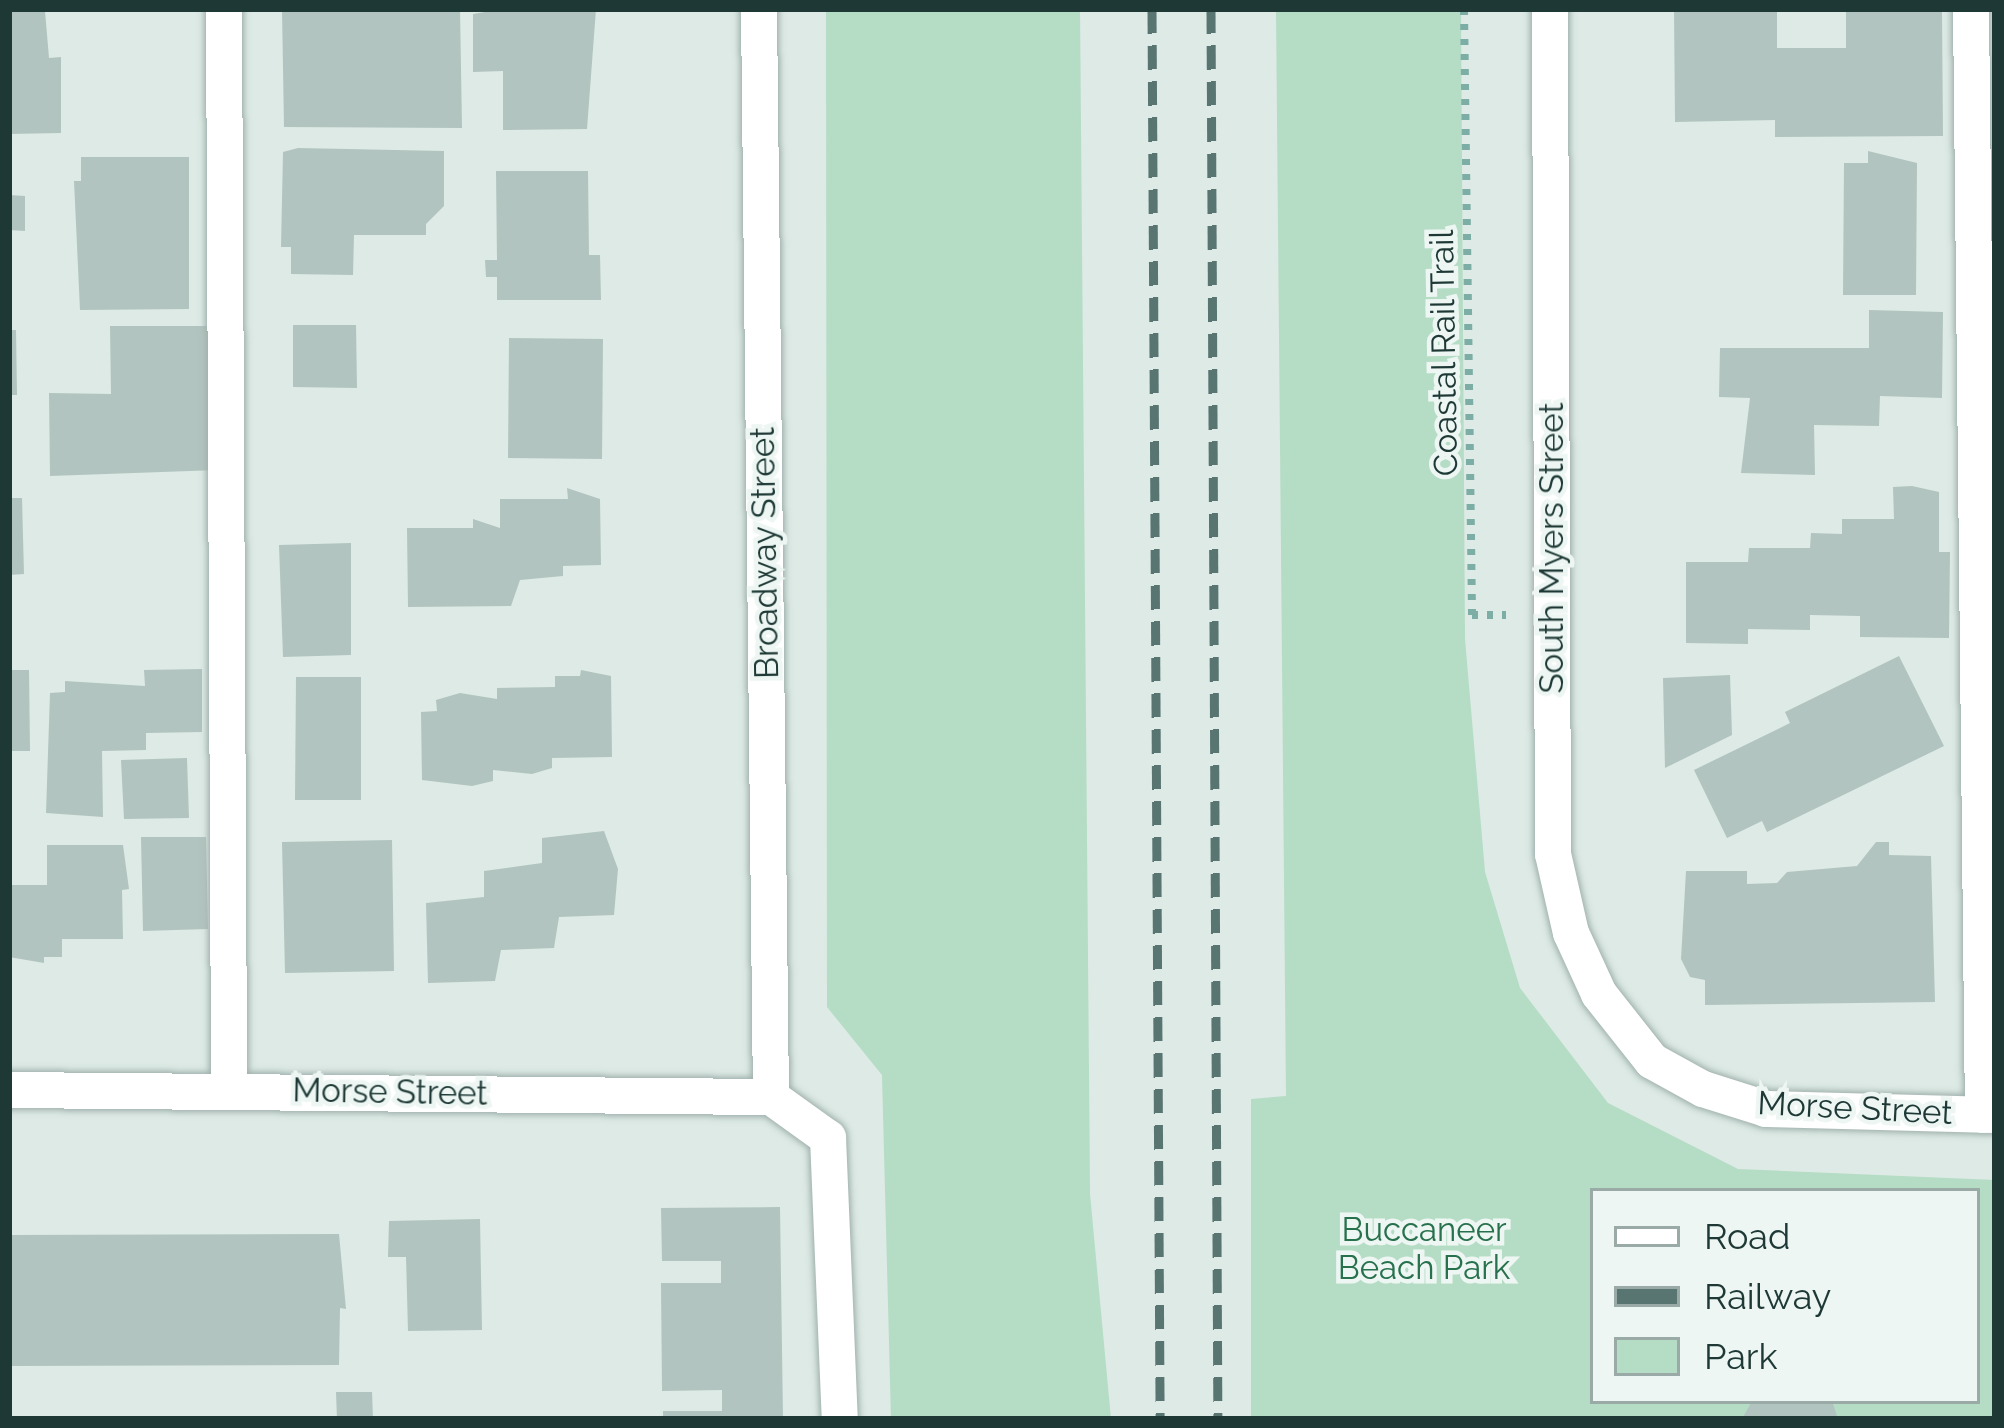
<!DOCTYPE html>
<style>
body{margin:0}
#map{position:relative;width:2004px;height:1428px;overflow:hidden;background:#ddeae5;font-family:Raleway,sans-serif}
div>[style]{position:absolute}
.green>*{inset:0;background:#b5dcc4}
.building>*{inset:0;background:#b2c4bf}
.path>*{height:8px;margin-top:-4px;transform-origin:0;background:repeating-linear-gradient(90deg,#7caea5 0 6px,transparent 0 15px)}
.roads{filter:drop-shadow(0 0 3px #a0b1ad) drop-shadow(0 0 3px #a0b1ad)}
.minor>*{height:36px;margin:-18px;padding:0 18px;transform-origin:18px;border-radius:18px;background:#fff}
.rail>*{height:9px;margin-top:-4.5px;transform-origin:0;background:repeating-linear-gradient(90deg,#587571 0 24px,transparent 0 36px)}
span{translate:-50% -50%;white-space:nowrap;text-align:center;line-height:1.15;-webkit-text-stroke:9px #edf6f3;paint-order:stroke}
.street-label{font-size:33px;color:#1e3935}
.park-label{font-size:33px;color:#28714d}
.frame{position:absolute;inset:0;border:12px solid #1e3935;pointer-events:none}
.legend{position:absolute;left:1590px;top:1188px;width:390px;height:216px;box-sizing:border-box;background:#edf6f3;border:3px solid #9aaaa7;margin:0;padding:15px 21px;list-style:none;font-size:36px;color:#1e3935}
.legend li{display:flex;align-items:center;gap:24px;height:60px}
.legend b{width:60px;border:3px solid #9aaaa7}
</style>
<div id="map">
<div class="green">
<i style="clip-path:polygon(826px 9px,1080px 9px,1090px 1194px,1111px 1419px,891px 1419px,882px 1075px,827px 1007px)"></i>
<i style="clip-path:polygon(evenodd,1276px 9px,1461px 9px,1465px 639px,1485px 872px,1520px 988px,1608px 1103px,1738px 1169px,1995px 1180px,1995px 1419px,1251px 1419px,1251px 1099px,1286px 1096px,1276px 9px,1593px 1191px,1977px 1191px,1977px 1401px,1593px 1401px,1593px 1191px)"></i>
</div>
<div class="building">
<i style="clip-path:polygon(282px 9px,460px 9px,462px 128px,284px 127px)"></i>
<i style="clip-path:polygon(503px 9px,596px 9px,587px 129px,503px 130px,503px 71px,473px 72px,473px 14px)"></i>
<i style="clip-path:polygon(1674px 9px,1777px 9px,1777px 48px,1846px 48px,1846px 9px,1942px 9px,1943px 136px,1775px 137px,1775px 120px,1675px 122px)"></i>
<i style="clip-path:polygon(45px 11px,49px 58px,61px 57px,61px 133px,9px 134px,9px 12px)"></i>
<i style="clip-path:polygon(298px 148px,444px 151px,444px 206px,426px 224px,426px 235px,354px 235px,353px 275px,291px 274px,291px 247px,281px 247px,283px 152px)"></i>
<i style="clip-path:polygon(1868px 151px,1917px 163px,1916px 295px,1843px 295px,1844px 163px,1868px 163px)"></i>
<i style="clip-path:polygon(81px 157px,189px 157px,189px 309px,80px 310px,74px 181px,81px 181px)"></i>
<i style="clip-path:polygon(496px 171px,588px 171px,589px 255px,600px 255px,601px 300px,497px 300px,497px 277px,486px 277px,485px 260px,497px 260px)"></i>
<i style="clip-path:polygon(9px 195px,25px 196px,25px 231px,9px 230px)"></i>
<i style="clip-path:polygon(1869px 310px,1943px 312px,1942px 398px,1880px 396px,1879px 426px,1814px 425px,1815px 475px,1741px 473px,1750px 398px,1719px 397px,1720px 348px,1869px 348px)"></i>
<i style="clip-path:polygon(293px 325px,356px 325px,357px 388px,293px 387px)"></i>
<i style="clip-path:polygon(110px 326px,216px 326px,218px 470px,50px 476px,49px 393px,111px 394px)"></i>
<i style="clip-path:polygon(9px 330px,16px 330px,17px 395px,9px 395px)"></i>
<i style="clip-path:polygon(509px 338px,603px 339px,602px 459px,508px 458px)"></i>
<i style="clip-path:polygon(1912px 486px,1939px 492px,1939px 552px,1950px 552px,1949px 638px,1860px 637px,1860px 616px,1810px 615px,1810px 630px,1748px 629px,1748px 644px,1686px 643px,1686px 562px,1748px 562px,1749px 548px,1810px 548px,1811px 533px,1842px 534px,1842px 519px,1894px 519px,1893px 487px)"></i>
<i style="clip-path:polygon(567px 488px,600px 499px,601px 565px,563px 566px,563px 576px,520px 580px,511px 606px,408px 607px,407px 528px,473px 528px,473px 519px,500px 528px,500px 499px,568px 499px)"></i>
<i style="clip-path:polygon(9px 498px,22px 498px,24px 574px,9px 575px)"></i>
<i style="clip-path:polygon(351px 543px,351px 655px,283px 657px,279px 545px)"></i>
<i style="clip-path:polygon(1899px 656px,1944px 746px,1767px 832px,1762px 821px,1727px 838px,1694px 770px,1790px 723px,1785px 712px)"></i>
<i style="clip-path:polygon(202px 669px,202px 732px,146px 733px,146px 750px,102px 751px,103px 817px,46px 813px,50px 693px,65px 692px,65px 681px,145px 686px,144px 670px)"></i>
<i style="clip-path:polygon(9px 670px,29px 670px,30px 751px,9px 751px)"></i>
<i style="clip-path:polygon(581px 670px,611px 676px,612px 757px,552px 758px,552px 768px,532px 774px,493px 770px,493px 781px,472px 786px,422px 780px,421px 712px,437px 711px,436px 700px,460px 693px,497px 699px,497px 688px,555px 687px,555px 676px,580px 676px)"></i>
<i style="clip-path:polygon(1730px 675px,1732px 735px,1665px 768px,1663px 678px)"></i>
<i style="clip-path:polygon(296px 677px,361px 677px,361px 800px,295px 800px)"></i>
<i style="clip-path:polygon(187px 758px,189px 818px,124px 819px,121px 760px)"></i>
<i style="clip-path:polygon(604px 831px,618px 869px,614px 915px,559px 917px,554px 948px,501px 950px,495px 981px,428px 983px,426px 903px,484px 897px,484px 871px,542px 863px,542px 838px)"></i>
<i style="clip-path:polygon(141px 837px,206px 837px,208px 929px,143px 931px)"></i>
<i style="clip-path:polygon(392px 840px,394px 971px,285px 973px,282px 842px)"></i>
<i style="clip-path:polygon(1876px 842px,1889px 842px,1889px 855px,1931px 856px,1935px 1002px,1705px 1005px,1705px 980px,1690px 977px,1681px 959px,1686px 871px,1747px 871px,1747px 884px,1777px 883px,1787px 872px,1857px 866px)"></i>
<i style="clip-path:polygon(47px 845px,123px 845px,129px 889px,122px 890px,123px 939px,62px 939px,62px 957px,44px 957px,44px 963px,9px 957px,9px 885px,47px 885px)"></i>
<i style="clip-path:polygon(780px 1207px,783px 1419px,663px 1419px,663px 1411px,722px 1411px,722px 1390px,662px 1391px,661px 1283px,721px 1283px,721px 1261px,662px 1261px,661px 1208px)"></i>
<i style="clip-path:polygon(480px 1219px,482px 1330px,408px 1331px,406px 1257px,388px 1257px,389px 1221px)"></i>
<i style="clip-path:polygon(339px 1234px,346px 1309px,340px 1308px,339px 1365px,9px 1366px,9px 1235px)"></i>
<i style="clip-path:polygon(336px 1392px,372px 1392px,373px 1419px,337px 1419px)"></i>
<i style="clip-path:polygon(1752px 1401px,1832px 1401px,1838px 1419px,1742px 1419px)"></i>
</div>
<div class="path">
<i style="left:1464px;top:9px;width:606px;rotate:89.24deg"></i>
<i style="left:1472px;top:615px;width:34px"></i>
</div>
<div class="roads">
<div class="minor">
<i style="left:224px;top:9px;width:1081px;rotate:89.73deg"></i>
<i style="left:759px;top:9px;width:1088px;rotate:89.37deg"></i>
<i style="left:1550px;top:9px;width:845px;rotate:89.8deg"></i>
<i style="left:1553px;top:854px;width:81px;rotate:77.2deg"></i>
<i style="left:1571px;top:933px;width:67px;rotate:65.3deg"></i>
<i style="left:1599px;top:994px;width:85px;rotate:51.7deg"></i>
<i style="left:1652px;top:1061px;width:58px;rotate:28.8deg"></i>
<i style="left:1703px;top:1089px;width:66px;rotate:17.6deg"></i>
<i style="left:1766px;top:1109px;width:229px;rotate:1.5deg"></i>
<i style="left:1971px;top:9px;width:1106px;rotate:89.38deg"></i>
<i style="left:9px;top:1090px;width:762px;rotate:0.53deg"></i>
<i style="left:771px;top:1097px;width:70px;rotate:35.7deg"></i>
<i style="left:828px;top:1138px;width:281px;rotate:87.6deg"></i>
</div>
</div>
<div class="rail">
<i style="left:1152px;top:9px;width:1410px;rotate:89.67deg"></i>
<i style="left:1211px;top:9px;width:1410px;rotate:89.72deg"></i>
</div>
<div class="street-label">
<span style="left:1444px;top:353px;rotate:-91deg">Coastal Rail Trail</span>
<span style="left:1552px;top:548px;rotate:-90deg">South Myers Street</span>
<span style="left:765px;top:553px;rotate:-91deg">Broadway Street</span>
<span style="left:390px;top:1092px;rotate:1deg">Morse Street</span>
<span style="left:1855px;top:1108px;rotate:3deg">Morse Street</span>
</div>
<div class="park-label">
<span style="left:1424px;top:1249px">Buccaneer<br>Beach Park</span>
</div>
<div class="frame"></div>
<ul class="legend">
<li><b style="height:15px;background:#fff"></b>Road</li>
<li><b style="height:15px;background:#587571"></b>Railway</li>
<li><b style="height:33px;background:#b5dcc4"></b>Park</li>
</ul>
</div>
